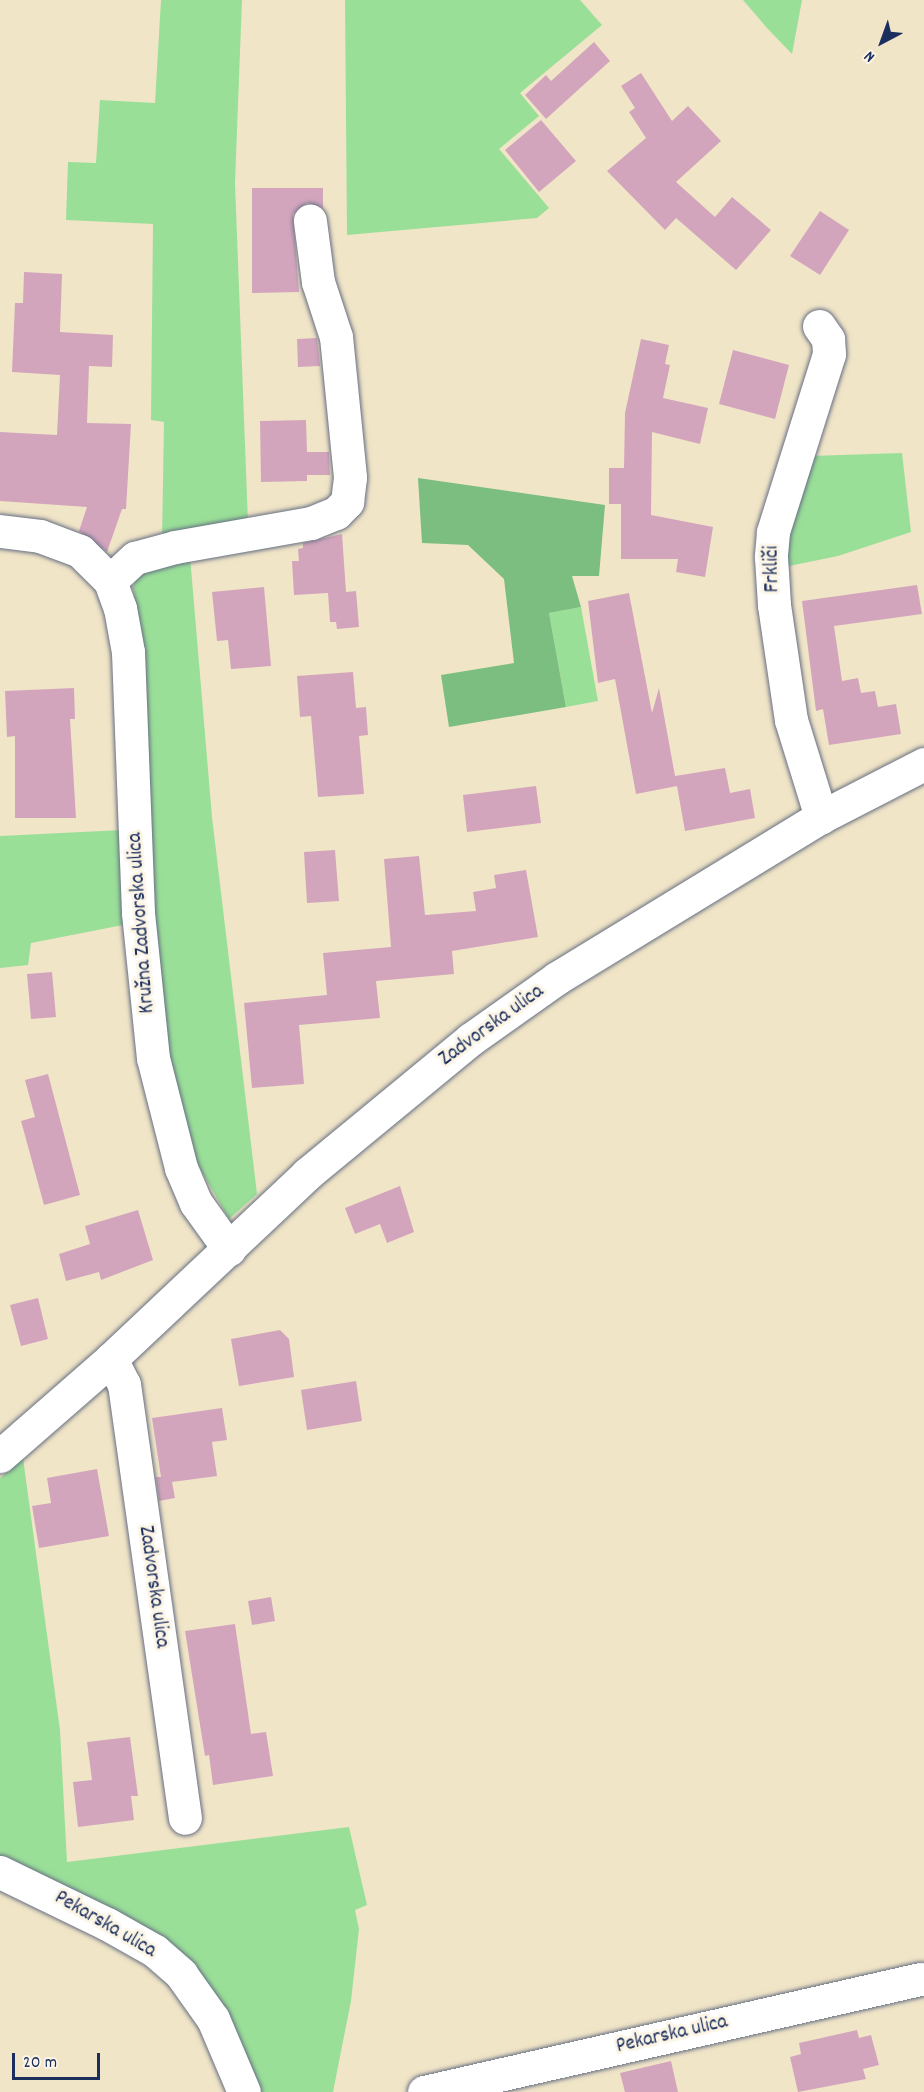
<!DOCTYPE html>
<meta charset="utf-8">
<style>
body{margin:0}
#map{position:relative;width:924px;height:2092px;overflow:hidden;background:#f1e5c7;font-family:Dekko,sans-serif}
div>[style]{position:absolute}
.green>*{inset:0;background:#9adf98}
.forest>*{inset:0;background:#7bbe80}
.building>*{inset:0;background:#d3a5bd}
.roads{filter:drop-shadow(0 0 2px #666f83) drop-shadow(0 0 2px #666f83)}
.minor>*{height:33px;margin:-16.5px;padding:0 16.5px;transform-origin:16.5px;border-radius:16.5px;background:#fff}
span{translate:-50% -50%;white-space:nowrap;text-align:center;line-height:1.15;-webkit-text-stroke:6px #fcf5e5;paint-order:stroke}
.street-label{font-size:21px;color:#1b2f5e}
.north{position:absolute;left:852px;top:12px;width:60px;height:60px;-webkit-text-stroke:4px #fcf5e5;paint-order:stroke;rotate:221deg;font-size:16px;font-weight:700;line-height:24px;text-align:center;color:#1b2f5e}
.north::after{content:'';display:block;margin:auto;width:21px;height:27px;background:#1b2f5e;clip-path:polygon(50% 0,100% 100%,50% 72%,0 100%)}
.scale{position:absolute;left:12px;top:2053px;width:88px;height:27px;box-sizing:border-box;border:3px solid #1b2f5e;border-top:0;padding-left:8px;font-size:18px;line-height:21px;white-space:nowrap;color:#1b2f5e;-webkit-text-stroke:4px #fcf5e5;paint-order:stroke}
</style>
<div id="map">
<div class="green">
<i style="clip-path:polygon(161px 0,242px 0,235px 183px,248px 523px,162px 540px,164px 422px,151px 420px,153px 224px,66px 220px,68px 162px,96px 163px,100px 100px,155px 103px)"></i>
<i style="clip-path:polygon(345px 0,580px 0,602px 25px,520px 93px,539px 116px,499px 149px,549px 208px,537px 218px,347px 235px)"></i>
<i style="clip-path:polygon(743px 0,802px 0,792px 54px,767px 28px)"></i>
<i style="clip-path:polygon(902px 453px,911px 532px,838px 556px,784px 567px,784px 540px,810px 456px)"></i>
<i style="clip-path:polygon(190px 556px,212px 817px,257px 1194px,229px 1219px,191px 1153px,165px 1044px,151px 904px,143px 649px,133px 588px,138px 573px)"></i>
<i style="clip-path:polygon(581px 607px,598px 701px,566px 707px,549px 613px)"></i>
<i style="clip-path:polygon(122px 830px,123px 925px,31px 943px,28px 965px,0 968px,0 836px)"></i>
<i style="clip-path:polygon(23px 1458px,60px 1730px,67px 1862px,349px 1827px,367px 1905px,355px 1910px,359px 1929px,351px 2001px,333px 2092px,260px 2092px,212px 1989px,194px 1965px,0 1859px,0 1478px)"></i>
</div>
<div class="forest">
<i style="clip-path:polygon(418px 478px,605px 505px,599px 576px,572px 576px,581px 607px,549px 613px,566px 707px,449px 727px,441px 675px,514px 663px,504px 579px,468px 545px,422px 543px)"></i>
</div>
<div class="building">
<i style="clip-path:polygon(594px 42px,610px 61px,546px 119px,525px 95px,546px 75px,551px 81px)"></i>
<i style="clip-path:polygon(641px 73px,672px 121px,688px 106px,721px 141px,676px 182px,715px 217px,732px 197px,771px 230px,736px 270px,676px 218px,665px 230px,607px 171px,646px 138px,629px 112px,635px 108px,621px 86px)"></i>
<i style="clip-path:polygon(541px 120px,576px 161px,539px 192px,505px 150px)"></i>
<i style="clip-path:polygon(252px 188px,323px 188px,323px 208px,307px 203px,293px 214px,299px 292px,252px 293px)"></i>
<i style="clip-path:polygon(820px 211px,849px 230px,820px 275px,790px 256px)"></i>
<i style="clip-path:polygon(24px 272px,62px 274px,60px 332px,113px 335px,112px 367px,89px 366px,87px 423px,131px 424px,126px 509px,122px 509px,107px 552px,79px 531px,87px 507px,0 501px,0 432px,57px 435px,60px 375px,12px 372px,15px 303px,23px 303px)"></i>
<i style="clip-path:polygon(317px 338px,320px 366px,298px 367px,297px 339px)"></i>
<i style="clip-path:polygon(641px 339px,669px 345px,665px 364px,670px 365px,663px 398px,708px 408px,700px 444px,652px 432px,651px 515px,713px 527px,705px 577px,676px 572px,678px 559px,621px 559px,621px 504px,609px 504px,609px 468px,624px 468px,625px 413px)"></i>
<i style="clip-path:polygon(733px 350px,789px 365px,775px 419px,719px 404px)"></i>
<i style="clip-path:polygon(306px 420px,307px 452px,329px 452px,330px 475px,307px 475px,307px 481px,261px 482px,260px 421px)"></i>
<i style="clip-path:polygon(342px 534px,346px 592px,356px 591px,359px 627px,337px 629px,336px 622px,330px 622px,328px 593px,294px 595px,292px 561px,299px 561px,298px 549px,303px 548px,303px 543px)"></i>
<i style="clip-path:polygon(917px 585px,922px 614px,834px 626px,842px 681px,858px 678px,861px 693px,875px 691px,878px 707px,896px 704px,901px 734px,829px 745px,823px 709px,816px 711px,802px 601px)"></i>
<i style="clip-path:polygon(264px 587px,271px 666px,231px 669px,228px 640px,217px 641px,212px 592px)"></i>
<i style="clip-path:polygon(629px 593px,652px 713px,659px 688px,675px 776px,725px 768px,730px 793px,750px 789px,755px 818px,685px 831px,677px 786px,636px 794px,615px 679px,598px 683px,588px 601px)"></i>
<i style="clip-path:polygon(353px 672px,356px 708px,366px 707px,368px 735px,359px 736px,364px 794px,318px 797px,311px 716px,300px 717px,297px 676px)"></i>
<i style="clip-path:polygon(74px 688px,75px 719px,70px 719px,76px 818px,15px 818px,15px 736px,7px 737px,5px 691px)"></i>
<i style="clip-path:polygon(536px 786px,541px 823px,467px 832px,463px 795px)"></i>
<i style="clip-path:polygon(335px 850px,339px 901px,307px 903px,304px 852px)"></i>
<i style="clip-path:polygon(419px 856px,425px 915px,476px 911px,473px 892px,496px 888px,494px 875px,526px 870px,538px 937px,452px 951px,454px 974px,376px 981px,380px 1018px,299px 1025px,304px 1084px,252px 1088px,244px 1003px,327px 995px,323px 953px,391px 947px,384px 859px)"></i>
<i style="clip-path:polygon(52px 972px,56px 1017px,31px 1019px,27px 974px)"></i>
<i style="clip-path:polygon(48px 1074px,80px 1195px,44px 1205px,21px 1121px,35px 1117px,25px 1080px)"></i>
<i style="clip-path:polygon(400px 1186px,414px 1232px,387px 1243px,380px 1224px,355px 1234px,345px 1208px)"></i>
<i style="clip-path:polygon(138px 1210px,153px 1260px,101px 1280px,99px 1272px,66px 1281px,59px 1254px,90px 1244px,85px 1226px)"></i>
<i style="clip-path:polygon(38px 1298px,48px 1339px,21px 1346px,10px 1305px)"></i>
<i style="clip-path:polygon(280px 1330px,289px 1339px,294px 1377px,239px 1386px,231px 1339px)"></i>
<i style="clip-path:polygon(356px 1381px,362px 1421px,307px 1430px,301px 1390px)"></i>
<i style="clip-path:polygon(222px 1408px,227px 1440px,212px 1442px,217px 1476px,172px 1482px,175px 1498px,159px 1501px,156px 1477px,161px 1477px,152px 1418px)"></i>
<i style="clip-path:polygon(97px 1469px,109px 1536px,39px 1548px,32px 1506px,51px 1503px,47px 1478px)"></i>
<i style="clip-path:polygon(271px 1597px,275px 1621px,252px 1625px,248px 1601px)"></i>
<i style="clip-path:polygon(235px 1624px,251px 1734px,266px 1732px,273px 1776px,213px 1785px,209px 1755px,205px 1756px,185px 1631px)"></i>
<i style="clip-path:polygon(130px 1737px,138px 1796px,131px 1796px,134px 1820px,78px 1827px,73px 1782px,92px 1780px,87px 1742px)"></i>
<i style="clip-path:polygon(857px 2030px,859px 2038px,871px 2035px,879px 2065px,863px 2069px,866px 2079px,798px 2092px,790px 2057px,801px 2054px,799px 2043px)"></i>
<i style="clip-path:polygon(671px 2061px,678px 2092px,625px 2092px,620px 2073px)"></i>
</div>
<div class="roads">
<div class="minor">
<i style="left:819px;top:326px;width:16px;rotate:55deg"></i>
<i style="left:828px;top:339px;width:15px;rotate:86deg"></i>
<i style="left:829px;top:354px;width:187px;rotate:107.5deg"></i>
<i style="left:773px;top:532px;width:25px;rotate:95deg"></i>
<i style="left:771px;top:557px;width:48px;rotate:86.4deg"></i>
<i style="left:774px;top:605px;width:116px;rotate:81.6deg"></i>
<i style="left:791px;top:720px;width:102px;rotate:72.8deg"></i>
<i style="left:0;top:531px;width:40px;rotate:7.1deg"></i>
<i style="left:40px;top:536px;width:43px;rotate:20.6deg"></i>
<i style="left:80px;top:551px;width:42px;rotate:45deg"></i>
<i style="left:110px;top:581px;width:29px;rotate:70deg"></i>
<i style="left:120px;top:608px;width:45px;rotate:79.7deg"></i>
<i style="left:128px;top:652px;width:261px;rotate:87.8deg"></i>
<i style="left:138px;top:913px;width:146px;rotate:84.1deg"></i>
<i style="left:153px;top:1058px;width:114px;rotate:75.7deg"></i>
<i style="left:181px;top:1168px;width:38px;rotate:67deg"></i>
<i style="left:196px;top:1203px;width:57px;rotate:54.3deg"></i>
<i style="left:110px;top:581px;width:34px;rotate:-43deg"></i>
<i style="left:135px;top:558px;width:41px;rotate:-15.4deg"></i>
<i style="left:175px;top:547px;width:138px;rotate:-10deg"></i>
<i style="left:311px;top:523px;width:27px;rotate:-22deg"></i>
<i style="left:336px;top:513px;width:16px;rotate:-45deg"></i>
<i style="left:347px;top:502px;width:25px;rotate:-83deg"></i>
<i style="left:350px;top:477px;width:141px;rotate:-95.7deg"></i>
<i style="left:336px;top:337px;width:58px;rotate:-108.1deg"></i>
<i style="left:318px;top:282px;width:62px;rotate:-97.5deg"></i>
<i style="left:111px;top:1359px;width:28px;rotate:63deg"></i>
<i style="left:124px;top:1384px;width:438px;rotate:82deg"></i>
<i style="left:0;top:1456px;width:147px;rotate:-41.1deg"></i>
<i style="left:111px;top:1359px;width:270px;rotate:-43.3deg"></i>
<i style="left:307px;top:1174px;width:212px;rotate:-39.5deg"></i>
<i style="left:471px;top:1039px;width:105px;rotate:-35.3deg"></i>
<i style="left:557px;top:978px;width:309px;rotate:-31.4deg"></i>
<i style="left:821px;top:817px;width:116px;rotate:-27.2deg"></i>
<i style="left:0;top:1872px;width:119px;rotate:25.9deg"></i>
<i style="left:107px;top:1924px;width:55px;rotate:29.4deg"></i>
<i style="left:155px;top:1951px;width:35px;rotate:41deg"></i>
<i style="left:181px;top:1974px;width:55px;rotate:54.6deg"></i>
<i style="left:213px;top:2019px;width:79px;rotate:67deg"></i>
<i style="left:424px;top:2092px;width:509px;rotate:-12.83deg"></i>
</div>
</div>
<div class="street-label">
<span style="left:773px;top:569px;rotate:-91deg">Frkliči</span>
<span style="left:142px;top:923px;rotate:-94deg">Kružna Zadvorska ulica</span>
<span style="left:492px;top:1026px;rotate:-36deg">Zadvorska ulica</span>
<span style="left:153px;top:1587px;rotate:82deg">Zadvorska ulica</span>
<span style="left:105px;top:1925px;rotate:30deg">Pekarska ulica</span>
<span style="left:672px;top:2035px;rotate:-13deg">Pekarska ulica</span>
</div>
<div class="north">N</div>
<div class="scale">20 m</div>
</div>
